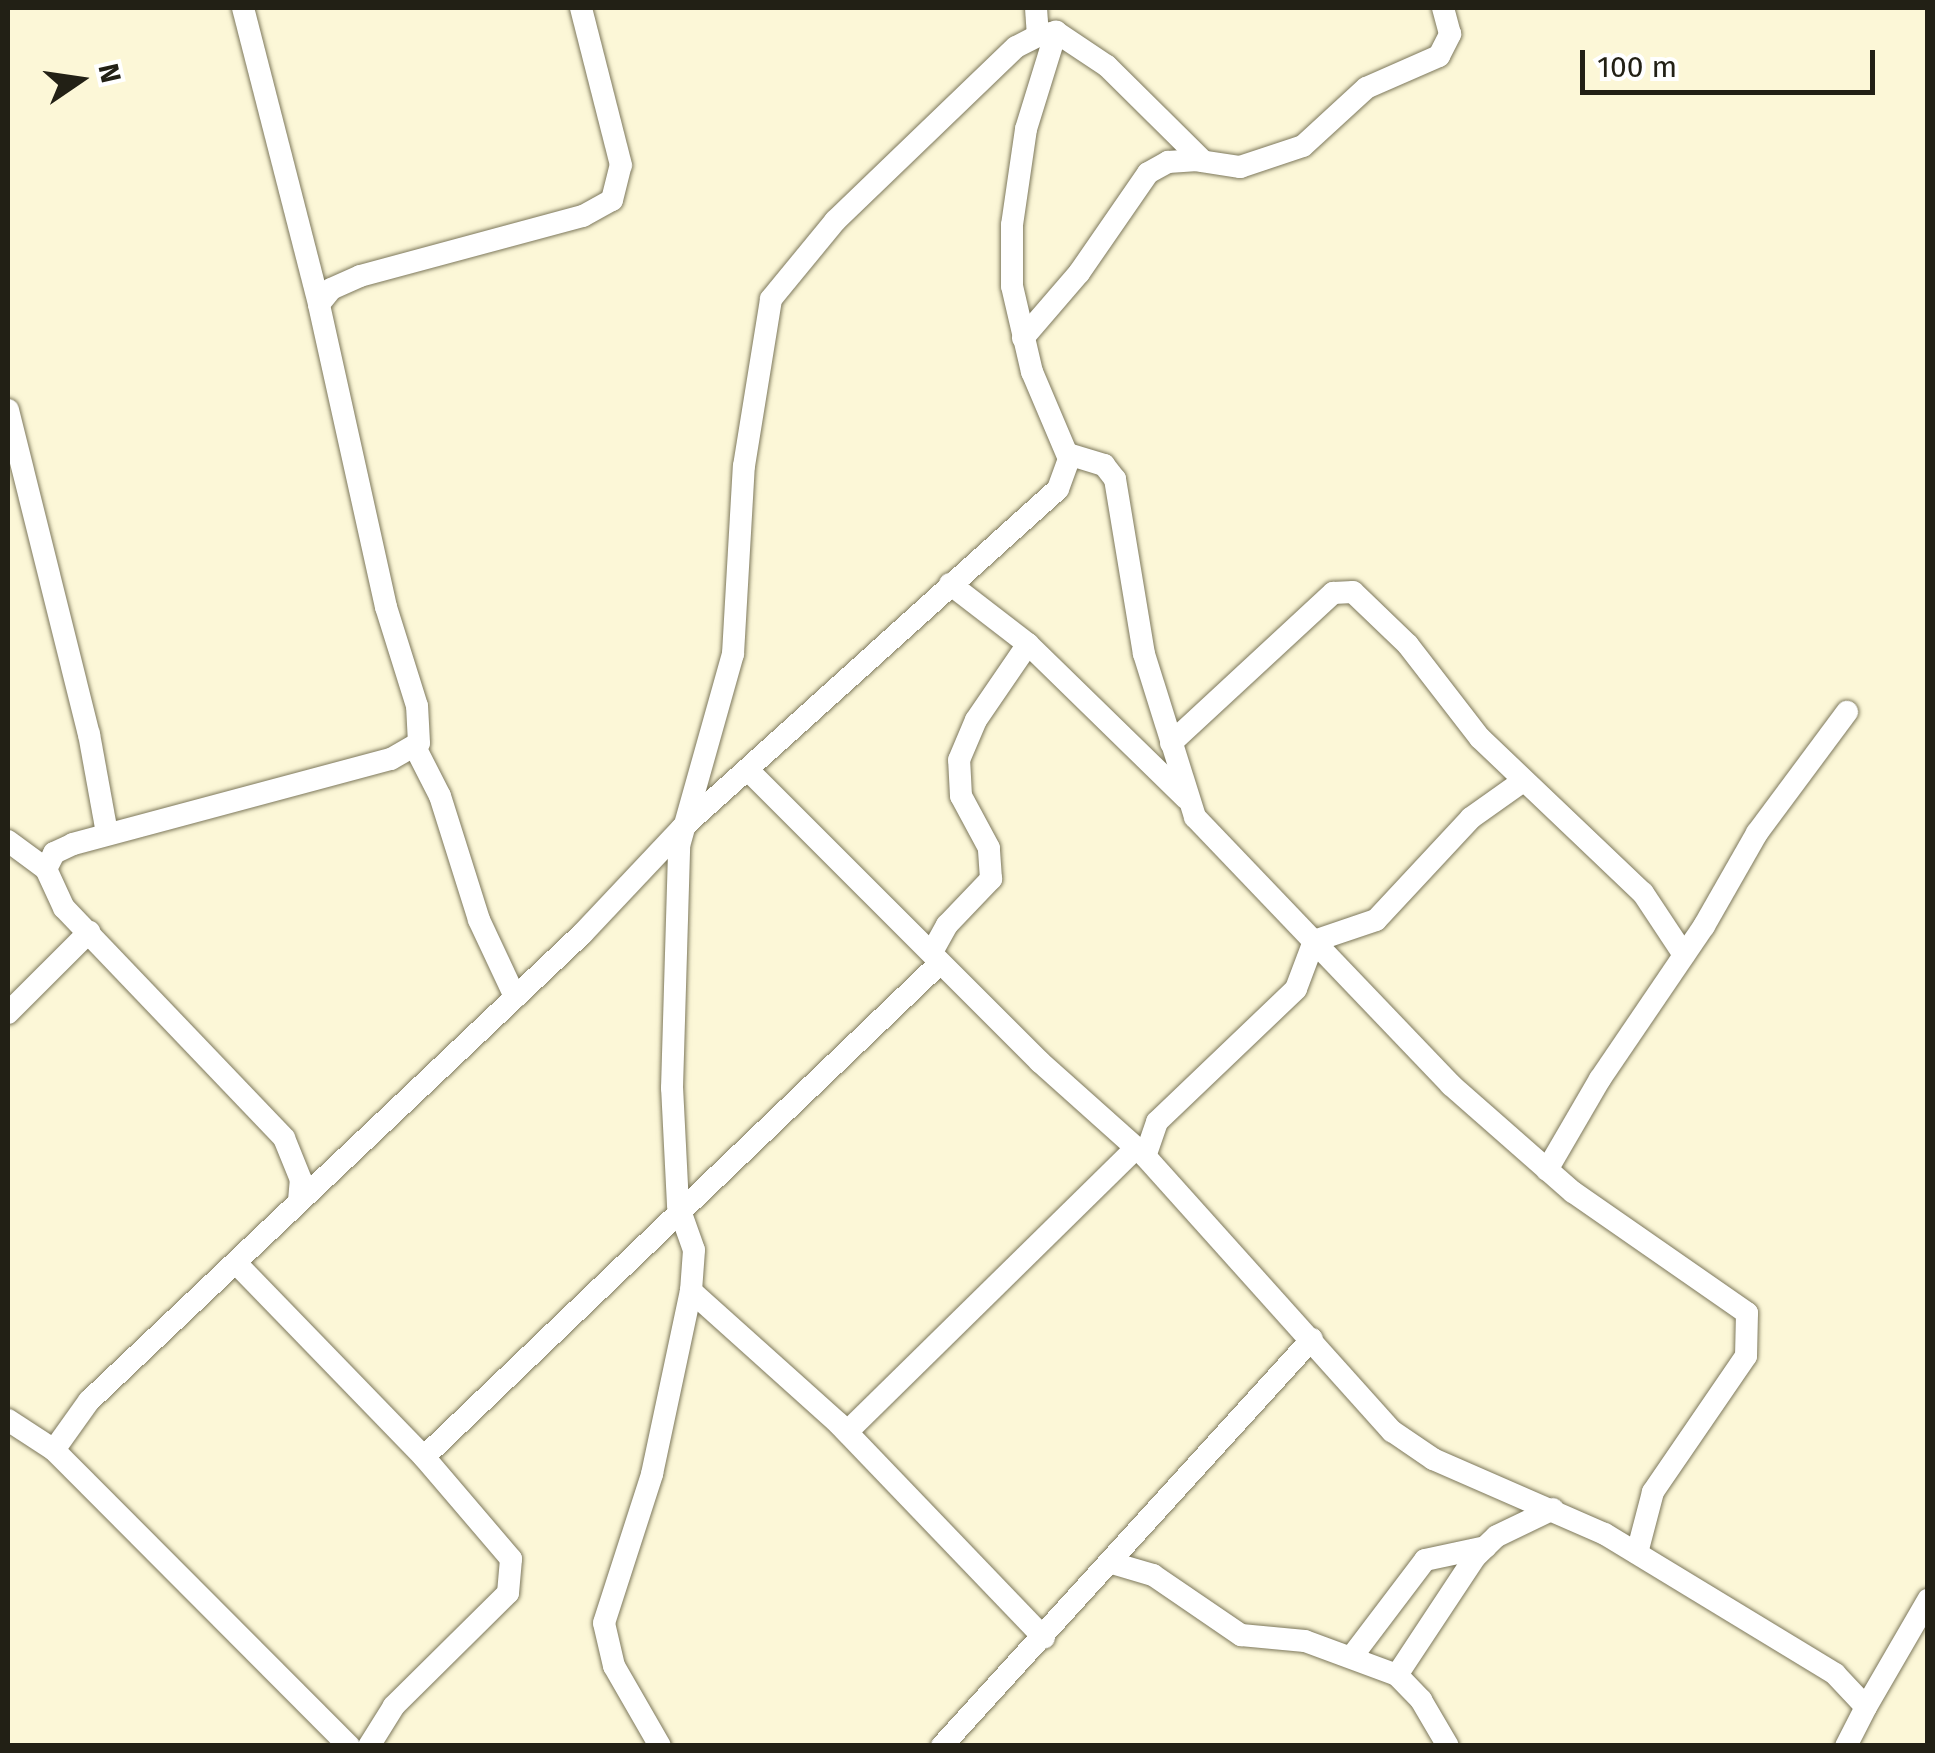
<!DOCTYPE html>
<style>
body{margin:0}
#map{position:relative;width:1935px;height:1753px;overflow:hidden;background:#fcf7d7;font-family:"Fira Sans",sans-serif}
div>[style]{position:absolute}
.roads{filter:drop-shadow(0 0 2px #7d785c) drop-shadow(0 0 2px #7d785c)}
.minor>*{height:22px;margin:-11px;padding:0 11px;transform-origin:11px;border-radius:11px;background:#fff}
span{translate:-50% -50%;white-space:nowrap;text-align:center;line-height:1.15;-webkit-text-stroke:9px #fff;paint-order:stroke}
.frame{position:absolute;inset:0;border:10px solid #222015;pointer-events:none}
.north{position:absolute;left:30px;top:30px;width:100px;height:100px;-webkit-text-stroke:8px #fff;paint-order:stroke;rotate:77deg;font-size:28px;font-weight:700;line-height:40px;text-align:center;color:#222015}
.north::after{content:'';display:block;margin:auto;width:35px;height:45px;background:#222015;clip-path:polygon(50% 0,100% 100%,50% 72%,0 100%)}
.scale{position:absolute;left:1580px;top:50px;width:295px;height:45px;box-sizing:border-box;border:5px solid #222015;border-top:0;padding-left:12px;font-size:30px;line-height:35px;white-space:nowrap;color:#222015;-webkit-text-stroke:8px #fff;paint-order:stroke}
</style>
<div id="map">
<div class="roads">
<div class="minor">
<i style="left:243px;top:8px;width:306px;rotate:75.6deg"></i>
<i style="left:1036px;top:8px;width:28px;rotate:86deg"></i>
<i style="left:1023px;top:338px;width:86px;rotate:-49.3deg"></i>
<i style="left:1079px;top:273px;width:121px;rotate:-55.4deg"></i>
<i style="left:1148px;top:173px;width:23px;rotate:-29deg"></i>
<i style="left:1168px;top:162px;width:26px;rotate:-4deg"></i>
<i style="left:1194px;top:160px;width:47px;rotate:8.7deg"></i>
<i style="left:1240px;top:167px;width:66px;rotate:-18.4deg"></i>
<i style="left:1303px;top:146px;width:86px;rotate:-42.6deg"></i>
<i style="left:1366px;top:88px;width:80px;rotate:-23.7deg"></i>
<i style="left:1439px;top:56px;width:25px;rotate:-63deg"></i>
<i style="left:1450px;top:34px;width:27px;rotate:-105deg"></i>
<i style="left:8px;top:410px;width:334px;rotate:76deg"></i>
<i style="left:89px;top:734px;width:101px;rotate:79.7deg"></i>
<i style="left:1068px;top:454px;width:38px;rotate:17deg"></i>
<i style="left:1104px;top:465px;width:18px;rotate:52deg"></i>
<i style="left:1115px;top:479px;width:177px;rotate:80.6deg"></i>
<i style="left:1144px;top:654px;width:171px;rotate:72.6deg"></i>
<i style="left:1195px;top:817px;width:371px;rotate:46.3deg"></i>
<i style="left:1451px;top:1085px;width:162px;rotate:41.3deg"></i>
<i style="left:1573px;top:1192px;width:212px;rotate:34.8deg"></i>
<i style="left:1747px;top:1313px;width:43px;rotate:91.3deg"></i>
<i style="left:1746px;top:1356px;width:165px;rotate:124.4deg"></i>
<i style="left:1653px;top:1492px;width:63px;rotate:104.7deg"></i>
<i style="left:950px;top:584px;width:98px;rotate:37.6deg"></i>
<i style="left:1028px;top:644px;width:221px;rotate:44.3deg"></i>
<i style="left:1171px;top:743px;width:221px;rotate:-42.8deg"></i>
<i style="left:1333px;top:593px;width:20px;rotate:-3deg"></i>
<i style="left:1353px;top:592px;width:76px;rotate:43.9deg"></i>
<i style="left:1408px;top:645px;width:118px;rotate:52.3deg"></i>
<i style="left:1480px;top:738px;width:225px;rotate:43.6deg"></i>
<i style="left:1643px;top:893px;width:74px;rotate:56.5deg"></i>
<i style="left:415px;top:747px;width:55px;rotate:63deg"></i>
<i style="left:440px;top:796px;width:130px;rotate:72.5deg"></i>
<i style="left:479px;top:920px;width:85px;rotate:64.9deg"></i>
<i style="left:749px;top:771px;width:412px;rotate:45deg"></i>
<i style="left:1040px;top:1062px;width:141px;rotate:41.8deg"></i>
<i style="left:1523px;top:781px;width:64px;rotate:144.6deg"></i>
<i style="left:1471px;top:818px;width:139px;rotate:133deg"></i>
<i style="left:1376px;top:920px;width:65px;rotate:161.3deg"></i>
<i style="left:1314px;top:941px;width:51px;rotate:110.6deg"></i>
<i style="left:1296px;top:989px;width:192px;rotate:136.3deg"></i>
<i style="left:1157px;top:1122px;width:36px;rotate:109deg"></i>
<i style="left:1145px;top:1156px;width:370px;rotate:48.1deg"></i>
<i style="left:1392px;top:1431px;width:50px;rotate:34.3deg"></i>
<i style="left:1433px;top:1459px;width:188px;rotate:23.6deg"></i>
<i style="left:1605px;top:1534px;width:269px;rotate:31.3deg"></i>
<i style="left:1835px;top:1674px;width:45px;rotate:46.8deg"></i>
<i style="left:1866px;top:1707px;width:44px;rotate:117.1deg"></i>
<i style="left:8px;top:841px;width:47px;rotate:36.4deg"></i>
<i style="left:932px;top:952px;width:31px;rotate:-61deg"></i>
<i style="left:947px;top:925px;width:64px;rotate:-46.3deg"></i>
<i style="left:991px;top:879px;width:31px;rotate:-94deg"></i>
<i style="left:989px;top:848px;width:59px;rotate:-118.3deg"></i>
<i style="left:961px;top:796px;width:36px;rotate:-93deg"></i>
<i style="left:959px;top:760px;width:43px;rotate:-67deg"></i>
<i style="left:976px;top:720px;width:92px;rotate:-55.6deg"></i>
<i style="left:8px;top:1013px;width:115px;rotate:-45deg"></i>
<i style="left:1547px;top:1170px;width:105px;rotate:-59.8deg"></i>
<i style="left:1600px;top:1079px;width:185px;rotate:-55.8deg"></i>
<i style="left:1704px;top:926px;width:107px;rotate:-60.3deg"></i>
<i style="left:1757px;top:833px;width:151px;rotate:-53.4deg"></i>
<i style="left:299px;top:1201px;width:21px;rotate:-85deg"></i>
<i style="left:301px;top:1180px;width:45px;rotate:-112deg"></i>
<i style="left:284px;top:1138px;width:318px;rotate:-133.7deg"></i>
<i style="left:64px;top:908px;width:43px;rotate:-114.8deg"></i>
<i style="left:46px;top:869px;width:18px;rotate:-63deg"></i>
<i style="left:54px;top:853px;width:21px;rotate:-25deg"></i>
<i style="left:73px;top:844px;width:329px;rotate:-15deg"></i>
<i style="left:391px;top:759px;width:32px;rotate:-30deg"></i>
<i style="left:419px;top:743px;width:37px;rotate:-93deg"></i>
<i style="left:417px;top:706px;width:104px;rotate:-107.4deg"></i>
<i style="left:386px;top:607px;width:310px;rotate:-102.5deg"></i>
<i style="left:319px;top:304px;width:19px;rotate:-51deg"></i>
<i style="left:331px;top:289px;width:32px;rotate:-24deg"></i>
<i style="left:360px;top:276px;width:231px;rotate:-15.1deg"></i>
<i style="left:583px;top:216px;width:33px;rotate:-29deg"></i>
<i style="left:612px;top:200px;width:36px;rotate:-76deg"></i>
<i style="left:621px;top:165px;width:162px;rotate:-104.3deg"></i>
<i style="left:236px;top:1263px;width:270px;rotate:45.9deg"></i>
<i style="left:424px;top:1457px;width:134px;rotate:49.5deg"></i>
<i style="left:511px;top:1559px;width:34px;rotate:95deg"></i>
<i style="left:508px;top:1593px;width:161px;rotate:135.3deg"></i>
<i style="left:394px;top:1706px;width:47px;rotate:122deg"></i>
<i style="left:691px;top:1291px;width:199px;rotate:41.9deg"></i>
<i style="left:839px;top:1424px;width:296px;rotate:46.2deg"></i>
<i style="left:8px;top:1420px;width:55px;rotate:33.1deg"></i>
<i style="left:54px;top:1450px;width:418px;rotate:45.1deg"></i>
<i style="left:847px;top:1432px;width:404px;rotate:-44.5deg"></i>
<i style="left:54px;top:1450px;width:60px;rotate:-54.5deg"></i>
<i style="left:89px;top:1401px;width:680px;rotate:-43.45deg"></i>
<i style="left:583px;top:933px;width:144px;rotate:-46.7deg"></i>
<i style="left:682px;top:828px;width:506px;rotate:-42.04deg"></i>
<i style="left:1058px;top:489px;width:32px;rotate:-70deg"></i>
<i style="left:1069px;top:459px;width:95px;rotate:-113deg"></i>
<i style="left:1032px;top:372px;width:88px;rotate:-103.1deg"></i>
<i style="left:1012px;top:286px;width:61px;rotate:-90deg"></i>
<i style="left:1012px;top:225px;width:97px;rotate:-81.7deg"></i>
<i style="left:1026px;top:129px;width:102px;rotate:-72.8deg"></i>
<i style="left:424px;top:1457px;width:714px;rotate:-43.75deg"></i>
<i style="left:1112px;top:1563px;width:43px;rotate:16.3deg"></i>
<i style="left:1153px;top:1575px;width:107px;rotate:34.3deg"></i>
<i style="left:1241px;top:1635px;width:64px;rotate:5.4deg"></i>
<i style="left:1305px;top:1641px;width:98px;rotate:20.3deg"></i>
<i style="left:1397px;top:1675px;width:35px;rotate:46deg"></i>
<i style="left:1421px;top:1700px;width:53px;rotate:59.6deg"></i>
<i style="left:1353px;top:1655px;width:119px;rotate:-52.8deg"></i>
<i style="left:1425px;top:1560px;width:62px;rotate:-12deg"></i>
<i style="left:1397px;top:1675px;width:141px;rotate:-56.5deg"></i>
<i style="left:1475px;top:1557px;width:30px;rotate:-44deg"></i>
<i style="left:1497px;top:1536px;width:62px;rotate:-25.7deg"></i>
<i style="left:1866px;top:1707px;width:124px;rotate:-59.9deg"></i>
<i style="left:660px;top:1746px;width:92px;rotate:-119.9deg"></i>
<i style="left:614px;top:1666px;width:44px;rotate:-103.1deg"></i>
<i style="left:604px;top:1623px;width:157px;rotate:-72.1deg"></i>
<i style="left:652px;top:1474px;width:187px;rotate:-78deg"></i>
<i style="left:691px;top:1291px;width:41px;rotate:-85.8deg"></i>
<i style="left:694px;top:1250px;width:48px;rotate:-109.6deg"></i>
<i style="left:678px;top:1205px;width:117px;rotate:-92.9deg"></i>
<i style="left:672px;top:1088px;width:242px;rotate:-88.3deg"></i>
<i style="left:679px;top:846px;width:199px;rotate:-74.3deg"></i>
<i style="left:733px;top:654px;width:188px;rotate:-86.7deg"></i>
<i style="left:744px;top:466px;width:169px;rotate:-80.8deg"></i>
<i style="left:771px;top:299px;width:101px;rotate:-50.6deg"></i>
<i style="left:835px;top:221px;width:251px;rotate:-43.9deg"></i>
<i style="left:1016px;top:47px;width:25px;rotate:-27deg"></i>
<i style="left:1038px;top:36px;width:18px;rotate:-13deg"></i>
<i style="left:1056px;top:32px;width:61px;rotate:33.7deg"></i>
<i style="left:1107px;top:66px;width:135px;rotate:44.7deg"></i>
<i style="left:942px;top:1746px;width:550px;rotate:-47.73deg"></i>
</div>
</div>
<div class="frame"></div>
<div class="north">N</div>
<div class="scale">100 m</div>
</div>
